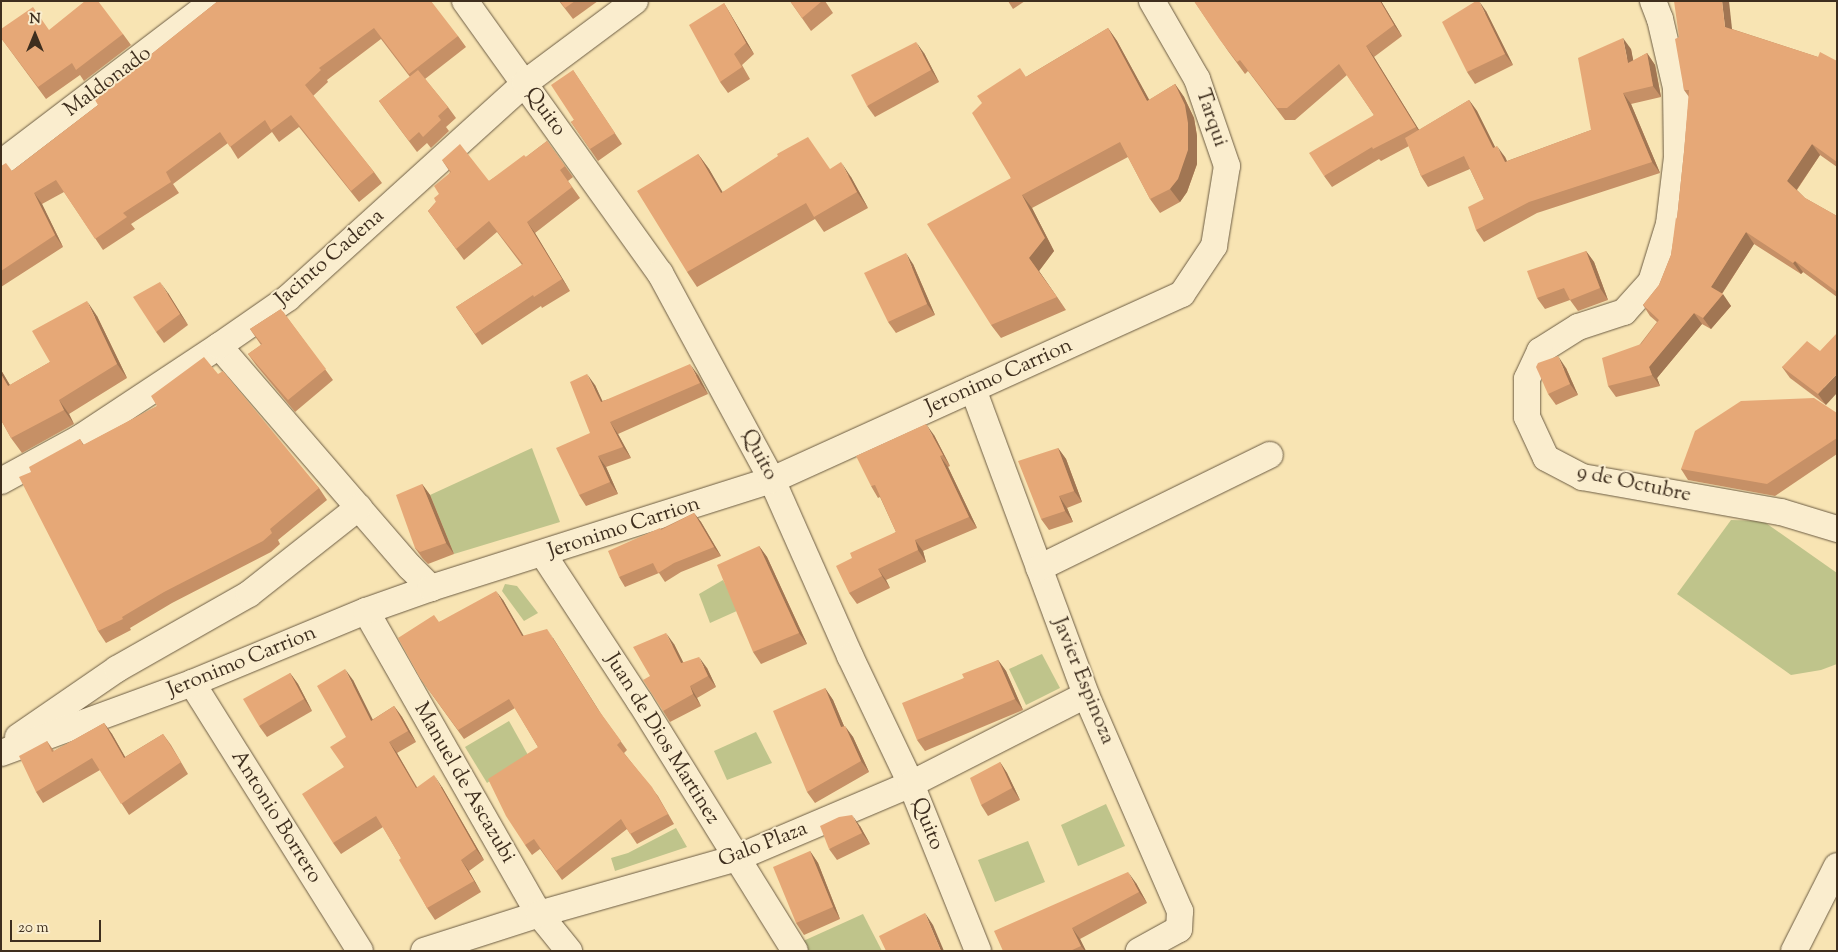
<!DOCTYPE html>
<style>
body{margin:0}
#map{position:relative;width:1838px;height:952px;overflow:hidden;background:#f8e4b3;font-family:"Sorts Mill Goudy",serif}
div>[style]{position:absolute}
.green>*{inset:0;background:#bfc48b}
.roads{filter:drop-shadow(0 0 1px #6c5c43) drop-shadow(0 0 1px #6c5c43)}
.minor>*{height:26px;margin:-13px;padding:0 13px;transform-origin:13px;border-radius:13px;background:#faedce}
.wall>*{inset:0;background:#c69066}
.shaded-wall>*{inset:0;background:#a17653}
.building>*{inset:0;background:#e6a877}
span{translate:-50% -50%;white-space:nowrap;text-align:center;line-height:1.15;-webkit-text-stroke:4px #faedce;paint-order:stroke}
.street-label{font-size:21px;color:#3e2e1e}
.frame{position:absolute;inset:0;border:2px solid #3e2e1e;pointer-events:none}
.north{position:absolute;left:10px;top:10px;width:50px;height:50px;-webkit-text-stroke:4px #faedce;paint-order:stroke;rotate:0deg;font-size:14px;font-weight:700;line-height:20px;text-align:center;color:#3e2e1e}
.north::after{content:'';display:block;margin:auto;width:18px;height:22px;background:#3e2e1e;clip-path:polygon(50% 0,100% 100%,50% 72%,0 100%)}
.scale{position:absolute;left:10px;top:920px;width:91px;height:22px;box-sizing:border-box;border:2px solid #3e2e1e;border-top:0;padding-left:6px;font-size:15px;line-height:18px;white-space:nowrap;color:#3e2e1e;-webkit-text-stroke:4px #faedce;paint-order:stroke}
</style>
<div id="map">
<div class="green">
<i style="clip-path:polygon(532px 448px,560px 522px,454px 554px,430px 495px)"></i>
<i style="clip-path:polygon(1731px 520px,1763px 521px,1837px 573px,1837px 664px,1821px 670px,1791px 675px,1677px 594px)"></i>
<i style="clip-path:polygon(723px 580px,739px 610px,710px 623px,699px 594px)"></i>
<i style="clip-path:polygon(505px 584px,517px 586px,538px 613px,524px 621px,502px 591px)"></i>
<i style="clip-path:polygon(1042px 654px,1060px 688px,1026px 705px,1009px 669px)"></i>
<i style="clip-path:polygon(509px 721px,528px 755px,487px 783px,465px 747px)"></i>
<i style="clip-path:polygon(756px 732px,772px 763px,727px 780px,714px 751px)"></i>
<i style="clip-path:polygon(1106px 804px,1125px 846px,1078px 866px,1061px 825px)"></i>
<i style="clip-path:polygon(676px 828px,687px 847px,615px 871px,611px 858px,628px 853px)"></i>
<i style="clip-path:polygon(1028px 841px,1045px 882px,995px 902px,978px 860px)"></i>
<i style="clip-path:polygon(863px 914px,882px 951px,806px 951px,801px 942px)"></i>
</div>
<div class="roads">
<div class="minor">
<i style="left:465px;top:1px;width:335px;rotate:54.4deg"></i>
<i style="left:660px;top:273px;width:235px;rotate:61.6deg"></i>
<i style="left:772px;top:480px;width:193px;rotate:66.1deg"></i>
<i style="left:850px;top:656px;width:142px;rotate:64.5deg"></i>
<i style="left:911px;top:784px;width:180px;rotate:68.1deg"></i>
<i style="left:1653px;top:1px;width:19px;rotate:69deg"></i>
<i style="left:1660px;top:19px;width:71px;rotate:76.9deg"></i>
<i style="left:1676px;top:88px;width:69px;rotate:89.2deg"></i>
<i style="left:1677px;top:157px;width:67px;rotate:96.8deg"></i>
<i style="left:1669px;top:224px;width:61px;rotate:107.2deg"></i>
<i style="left:1651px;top:282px;width:40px;rotate:132deg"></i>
<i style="left:1624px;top:312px;width:48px;rotate:161.9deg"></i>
<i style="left:1578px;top:327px;width:45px;rotate:147.7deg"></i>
<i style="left:1540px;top:351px;width:31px;rotate:115deg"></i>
<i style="left:1527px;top:379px;width:38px;rotate:90deg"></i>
<i style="left:1527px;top:417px;width:45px;rotate:65.1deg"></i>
<i style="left:1546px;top:458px;width:41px;rotate:27.8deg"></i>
<i style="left:1582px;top:477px;width:202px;rotate:10deg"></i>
<i style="left:1781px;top:512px;width:59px;rotate:16.9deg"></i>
<i style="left:1px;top:163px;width:268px;rotate:-37.3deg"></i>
<i style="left:219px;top:346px;width:292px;rotate:49.2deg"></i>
<i style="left:410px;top:567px;width:30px;rotate:45deg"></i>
<i style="left:973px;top:389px;width:326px;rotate:69.7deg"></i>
<i style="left:1086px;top:695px;width:236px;rotate:66.5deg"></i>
<i style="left:1180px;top:911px;width:18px;rotate:93deg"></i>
<i style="left:1179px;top:929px;width:46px;rotate:151.2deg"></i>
<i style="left:1px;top:481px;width:90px;rotate:-28.6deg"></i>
<i style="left:80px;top:438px;width:167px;rotate:-33.5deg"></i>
<i style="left:219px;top:346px;width:84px;rotate:-34.8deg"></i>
<i style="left:288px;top:298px;width:320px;rotate:-42.2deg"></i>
<i style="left:525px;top:83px;width:137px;rotate:-36.7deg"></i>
<i style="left:543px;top:554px;width:177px;rotate:56.8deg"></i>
<i style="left:640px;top:702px;width:293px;rotate:58.1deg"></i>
<i style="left:1039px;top:568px;width:257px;rotate:-26.1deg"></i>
<i style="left:366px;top:611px;width:349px;rotate:60.3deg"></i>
<i style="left:539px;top:914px;width:48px;rotate:51deg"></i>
<i style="left:192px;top:683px;width:316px;rotate:57.9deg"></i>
<i style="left:18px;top:737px;width:120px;rotate:-34.5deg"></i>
<i style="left:117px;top:669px;width:152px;rotate:-29.6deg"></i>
<i style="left:249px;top:594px;width:140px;rotate:-38.3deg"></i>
<i style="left:1px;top:753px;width:203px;rotate:-20.1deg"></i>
<i style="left:192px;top:683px;width:188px;rotate:-22.5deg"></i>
<i style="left:366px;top:611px;width:69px;rotate:-19.5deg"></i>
<i style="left:431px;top:588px;width:358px;rotate:-17.6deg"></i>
<i style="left:772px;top:480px;width:450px;rotate:-24.4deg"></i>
<i style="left:1182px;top:294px;width:58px;rotate:-56.3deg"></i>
<i style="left:1214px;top:246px;width:81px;rotate:-80.8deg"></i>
<i style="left:1227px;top:166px;width:92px;rotate:-109deg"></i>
<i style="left:1197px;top:79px;width:90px;rotate:-120deg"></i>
<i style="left:424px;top:951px;width:121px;rotate:-17.8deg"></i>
<i style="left:539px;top:914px;width:206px;rotate:-15.8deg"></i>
<i style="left:737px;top:858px;width:189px;rotate:-23deg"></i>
<i style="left:911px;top:784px;width:196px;rotate:-27deg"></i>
<i style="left:1794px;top:951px;width:95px;rotate:-63.2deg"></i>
</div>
</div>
<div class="wall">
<i style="clip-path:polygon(218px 1px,458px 36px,466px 47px,425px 79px,448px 107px,456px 118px,446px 127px,449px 131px,431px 148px,427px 143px,417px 152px,387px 112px,379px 101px,410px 77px,381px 39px,327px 80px,328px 82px,313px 96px,374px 172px,382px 183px,359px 202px,299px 127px,279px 142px,272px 132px,238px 159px,228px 143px,173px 184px,179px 193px,131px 224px,135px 229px,103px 250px,64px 192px,42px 204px,63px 247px,1px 287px,1px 166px,12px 171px,98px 105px,144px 60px)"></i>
<i style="clip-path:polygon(559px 1px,598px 1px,573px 19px)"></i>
<i style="clip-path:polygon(790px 1px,825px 1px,833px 13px,811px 31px)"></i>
<i style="clip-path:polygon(1008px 1px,1025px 1px,1013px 9px)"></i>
<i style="clip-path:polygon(1194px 1px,1381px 1px,1402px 36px,1374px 57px,1419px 130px,1469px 100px,1477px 111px,1495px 147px,1505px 157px,1507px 161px,1591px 130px,1631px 49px,1633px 61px,1647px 53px,1655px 65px,1661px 97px,1631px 104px,1660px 173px,1537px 213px,1484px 242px,1476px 230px,1484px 199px,1470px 169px,1428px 187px,1421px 176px,1409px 146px,1381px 161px,1379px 159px,1332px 187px,1324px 176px,1374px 115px,1347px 75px,1295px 120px,1285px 120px,1248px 71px,1245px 74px,1228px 51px)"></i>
<i style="clip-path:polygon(724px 3px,731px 15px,754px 54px,742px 65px,750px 79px,728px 93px,720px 82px)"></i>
<i style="clip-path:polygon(1486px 11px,1513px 65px,1475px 84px,1467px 72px)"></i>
<i style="clip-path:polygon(1108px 28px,1117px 41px,1149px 100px,1175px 84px,1184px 97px,1194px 118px,1197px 136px,1197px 164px,1187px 192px,1180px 202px,1160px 213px,1150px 199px,1128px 157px,1032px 208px,1054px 251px,1039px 271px,1066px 310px,1001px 338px,991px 325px,1011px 178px,982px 103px)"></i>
<i style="clip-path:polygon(1732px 29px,1818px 57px,1837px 61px,1837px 167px,1820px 155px,1797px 190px,1805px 198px,1837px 216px,1837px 297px,1803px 272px,1801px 274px,1754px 244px,1722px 294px,1731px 306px,1711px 329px,1702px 324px,1657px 378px,1660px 386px,1616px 397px,1608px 386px,1657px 322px,1650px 316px,1643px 305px,1659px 285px,1671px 255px,1677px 218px,1684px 152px,1689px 97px,1684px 90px,1679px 37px)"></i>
<i style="clip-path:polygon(49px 30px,123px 34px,131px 45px,84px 81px,80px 75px,46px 99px,1px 38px)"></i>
<i style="clip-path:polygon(924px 53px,939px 82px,875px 117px,867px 106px)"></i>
<i style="clip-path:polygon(573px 70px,622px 144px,598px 161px,571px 122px,574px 120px)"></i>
<i style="clip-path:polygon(547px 141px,573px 177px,568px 181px,580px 198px,535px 233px,570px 291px,542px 308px,541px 306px,482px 345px,456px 307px,522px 265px,497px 232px,464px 260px,428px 211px,436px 202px,439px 194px,450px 172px,442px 160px,489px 181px,526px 157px)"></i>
<i style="clip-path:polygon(698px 154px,709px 169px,722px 192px,830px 169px,851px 177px,868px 208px,824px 232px,815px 219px,697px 287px,687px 272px)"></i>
<i style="clip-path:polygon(1586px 251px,1594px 262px,1608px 300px,1578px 311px,1570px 300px,1545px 309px,1537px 298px)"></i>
<i style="clip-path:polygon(913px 264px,935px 315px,896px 333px,888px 322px)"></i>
<i style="clip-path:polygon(168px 293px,188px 325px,164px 343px,156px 332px)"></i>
<i style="clip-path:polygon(281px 309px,333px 380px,295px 412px,256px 365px,248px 354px,261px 345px,250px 329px)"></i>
<i style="clip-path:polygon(97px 316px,127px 378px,69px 414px,74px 424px,22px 453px,11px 438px,1px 420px,1px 370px,10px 385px,50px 362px)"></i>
<i style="clip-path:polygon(1820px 351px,1826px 405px,1790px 378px,1782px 367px)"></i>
<i style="clip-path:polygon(1566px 368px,1578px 395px,1556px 405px,1548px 394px)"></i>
<i style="clip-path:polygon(218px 374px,319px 488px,327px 500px,278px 540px,280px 544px,271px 552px,172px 603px,130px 628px,131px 630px,106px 643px,98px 631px,31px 472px,80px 439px,84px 445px)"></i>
<i style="clip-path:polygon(698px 375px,708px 394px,618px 434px,631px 458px,606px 467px,618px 494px,586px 506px,579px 495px,590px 433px,595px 385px,602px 401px)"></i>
<i style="clip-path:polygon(1837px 413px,1837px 454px,1775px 496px,1688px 480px,1681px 469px)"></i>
<i style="clip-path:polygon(934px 435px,950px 466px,948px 467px,977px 528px,923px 551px,926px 562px,886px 580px,890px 588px,857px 604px,849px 593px,852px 558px,896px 532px,880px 497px,878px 498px,871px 486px)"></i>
<i style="clip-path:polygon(1058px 448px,1066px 459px,1082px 502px,1067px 508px,1073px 522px,1049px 530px,1041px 519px)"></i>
<i style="clip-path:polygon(422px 484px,430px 495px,454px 554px,428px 564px,423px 559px,415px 548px)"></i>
<i style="clip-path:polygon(694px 513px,701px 522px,721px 556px,681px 572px,665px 582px,659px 573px,625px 587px,619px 577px,661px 529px)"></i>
<i style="clip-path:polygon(759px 546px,767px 557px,807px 644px,761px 664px,753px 652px)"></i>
<i style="clip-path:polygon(503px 600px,523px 636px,553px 638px,601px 714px,627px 750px,624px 753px,658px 796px,674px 824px,637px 844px,627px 829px,562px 880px,540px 849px,532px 855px,525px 845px,538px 747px,515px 708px,464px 739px,420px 678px,439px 622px)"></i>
<i style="clip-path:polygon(674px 644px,683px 662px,707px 668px,716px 687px,697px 698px,701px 706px,670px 722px,663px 711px,650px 676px)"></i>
<i style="clip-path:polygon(998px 660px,1006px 671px,1023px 710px,925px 751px,917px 740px,964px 678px)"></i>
<i style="clip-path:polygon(290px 673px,298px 684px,312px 711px,267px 737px,259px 726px)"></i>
<i style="clip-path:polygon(353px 680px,372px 720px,394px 706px,402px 717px,416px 742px,397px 753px,417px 787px,442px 787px,484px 860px,469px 871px,481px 892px,435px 920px,427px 908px,401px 858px,383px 827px,341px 854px,333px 843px,344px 767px)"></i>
<i style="clip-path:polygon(825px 688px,833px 700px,844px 726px,853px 737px,869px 772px,815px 803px,807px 792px)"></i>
<i style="clip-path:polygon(104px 723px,112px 734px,125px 757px,163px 734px,171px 745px,188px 774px,129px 815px,100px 770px,43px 803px,36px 792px,47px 741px,54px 751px)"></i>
<i style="clip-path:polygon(1000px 762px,1007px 773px,1020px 800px,988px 816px,981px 805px)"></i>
<i style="clip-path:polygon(860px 826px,870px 844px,837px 860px,829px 849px)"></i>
<i style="clip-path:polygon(810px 851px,818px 863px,840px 919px,804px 935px,796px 923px)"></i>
<i style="clip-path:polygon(1136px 883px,1147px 903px,1080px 939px,1086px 951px,1003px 951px)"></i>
</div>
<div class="shaded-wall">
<i style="clip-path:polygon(1380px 1px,1381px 1px,1402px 36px,1394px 25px)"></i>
<i style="clip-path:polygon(1479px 1px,1486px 11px,1513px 65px,1505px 54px)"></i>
<i style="clip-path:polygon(1722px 1px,1729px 1px,1733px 38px,1725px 27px)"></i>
<i style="clip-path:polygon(724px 3px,731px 15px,754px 54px,746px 43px)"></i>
<i style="clip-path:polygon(1108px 28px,1117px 41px,1157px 114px,1147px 101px)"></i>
<i style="clip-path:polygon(1623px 38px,1631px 49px,1636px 74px,1628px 63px)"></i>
<i style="clip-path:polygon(916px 42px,924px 53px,939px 82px,931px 70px)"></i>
<i style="clip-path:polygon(1366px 46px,1374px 57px,1424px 138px,1416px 127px)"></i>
<i style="clip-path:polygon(1647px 53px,1655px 65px,1661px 97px,1653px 86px)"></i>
<i style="clip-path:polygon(1175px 84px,1184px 97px,1194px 118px,1197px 136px,1197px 164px,1187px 192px,1180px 202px,1170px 189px)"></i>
<i style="clip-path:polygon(1623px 93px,1631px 104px,1660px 173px,1652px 162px)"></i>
<i style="clip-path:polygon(1469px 100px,1477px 111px,1501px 159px,1493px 148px)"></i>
<i style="clip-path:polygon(1812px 144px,1820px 155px,1795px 192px,1787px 181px)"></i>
<i style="clip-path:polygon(1497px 146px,1505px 157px,1512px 173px,1505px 162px)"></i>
<i style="clip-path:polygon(698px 154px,709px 169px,732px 208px,721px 193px)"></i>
<i style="clip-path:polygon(841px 162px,851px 177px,868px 208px,857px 192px)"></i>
<i style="clip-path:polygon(34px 193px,42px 204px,63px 247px,55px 235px)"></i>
<i style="clip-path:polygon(1022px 195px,1032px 208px,1054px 251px,1039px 271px,1066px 310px,1029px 258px)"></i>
<i style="clip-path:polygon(527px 222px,535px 233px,570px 291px,562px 279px)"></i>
<i style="clip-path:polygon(1746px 232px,1754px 244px,1719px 298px,1711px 287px)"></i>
<i style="clip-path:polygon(1586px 251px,1594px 262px,1608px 300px,1600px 288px)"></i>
<i style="clip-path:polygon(906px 253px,913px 264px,935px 315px,927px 304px)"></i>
<i style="clip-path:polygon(1795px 261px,1803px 272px,1801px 274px,1793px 263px)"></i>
<i style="clip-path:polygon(160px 282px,168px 293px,188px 325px,180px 314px)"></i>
<i style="clip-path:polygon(1723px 294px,1731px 306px,1711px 329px,1703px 318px)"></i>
<i style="clip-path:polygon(87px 301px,97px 316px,127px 378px,117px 364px)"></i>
<i style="clip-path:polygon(1694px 313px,1702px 324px,1657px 378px,1660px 386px,1652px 375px,1649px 367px)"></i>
<i style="clip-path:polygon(1558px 356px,1566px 368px,1578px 395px,1570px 384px)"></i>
<i style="clip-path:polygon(690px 364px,698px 375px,708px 394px,700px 383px)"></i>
<i style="clip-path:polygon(1px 370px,19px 401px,8px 386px,1px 374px)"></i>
<i style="clip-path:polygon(587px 374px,595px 385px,608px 413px,601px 402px)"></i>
<i style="clip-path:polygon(1837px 374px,1837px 393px,1826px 405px,1818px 394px)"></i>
<i style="clip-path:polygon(59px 400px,69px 414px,74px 424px,64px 410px)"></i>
<i style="clip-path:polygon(610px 422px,618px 434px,631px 458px,623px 447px)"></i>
<i style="clip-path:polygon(926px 424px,934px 435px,950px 466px,943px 455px)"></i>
<i style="clip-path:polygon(1058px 448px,1066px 459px,1082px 502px,1074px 491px)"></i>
<i style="clip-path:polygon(598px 456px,606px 467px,618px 494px,610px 482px)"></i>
<i style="clip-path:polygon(940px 456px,948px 467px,977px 528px,969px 517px)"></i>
<i style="clip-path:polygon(422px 484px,430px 495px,454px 554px,446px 543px)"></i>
<i style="clip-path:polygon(1059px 496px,1067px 508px,1073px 522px,1065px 511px)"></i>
<i style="clip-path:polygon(694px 513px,701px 522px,721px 556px,714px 547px)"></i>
<i style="clip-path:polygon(915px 540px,923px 551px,926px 562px,918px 550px)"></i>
<i style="clip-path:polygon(759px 546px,767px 557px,807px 644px,799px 633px)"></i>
<i style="clip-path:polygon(878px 569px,886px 580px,890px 588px,882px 576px)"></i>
<i style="clip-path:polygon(496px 591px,503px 600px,529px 645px,522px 636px)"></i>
<i style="clip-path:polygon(547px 629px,553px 638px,603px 717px,597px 708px)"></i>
<i style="clip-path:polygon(666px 633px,674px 644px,689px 674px,681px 663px)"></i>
<i style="clip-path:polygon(699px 657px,707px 668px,716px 687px,708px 676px)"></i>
<i style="clip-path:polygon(998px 660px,1006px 671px,1023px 710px,1015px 699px)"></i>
<i style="clip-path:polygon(345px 669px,353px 680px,379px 732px,371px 721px)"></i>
<i style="clip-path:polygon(290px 673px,298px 684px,312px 711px,304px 699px)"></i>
<i style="clip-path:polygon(690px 686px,697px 698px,701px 706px,693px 694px)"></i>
<i style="clip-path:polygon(825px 688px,833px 700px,849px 738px,841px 727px)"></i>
<i style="clip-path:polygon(394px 706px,402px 717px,416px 742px,408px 731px)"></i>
<i style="clip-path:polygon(104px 723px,112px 734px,132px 769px,124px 758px)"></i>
<i style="clip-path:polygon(845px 726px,853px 737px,869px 772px,861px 761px)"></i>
<i style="clip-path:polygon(389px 742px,397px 753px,423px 799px,416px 788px)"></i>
<i style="clip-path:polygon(1000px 762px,1007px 773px,1020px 800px,1012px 788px)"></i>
<i style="clip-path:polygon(434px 775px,442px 787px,484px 860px,476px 849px)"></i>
<i style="clip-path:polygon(852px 815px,860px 826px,870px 844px,862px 833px)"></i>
<i style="clip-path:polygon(810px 851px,818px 863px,840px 919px,833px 907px)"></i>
<i style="clip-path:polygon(461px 860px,469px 871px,481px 892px,474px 881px)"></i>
<i style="clip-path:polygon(1128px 872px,1136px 883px,1147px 903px,1139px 892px)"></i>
<i style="clip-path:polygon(925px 913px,933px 925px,944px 951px,941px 951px)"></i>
<i style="clip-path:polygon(1072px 928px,1080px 939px,1086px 951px,1085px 951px,1081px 946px)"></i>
</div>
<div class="building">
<i style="clip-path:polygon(85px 1px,98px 1px,123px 34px,76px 70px,72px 63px,38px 87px,1px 38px,1px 29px,33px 7px,49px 30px)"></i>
<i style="clip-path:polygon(218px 1px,431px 1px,458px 36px,409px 74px,374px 28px,319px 68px,321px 70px,305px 85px,374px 172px,351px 191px,291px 115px,271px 130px,265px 120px,230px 147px,220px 132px,166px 172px,171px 182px,123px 213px,127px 217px,95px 239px,56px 180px,34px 193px,55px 235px,1px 271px,1px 166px,6px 163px,12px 171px,98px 105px,92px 95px,142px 58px,144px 60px)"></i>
<i style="clip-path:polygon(560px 1px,575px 1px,565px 8px)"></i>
<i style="clip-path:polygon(790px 1px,822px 1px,802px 18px)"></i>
<i style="clip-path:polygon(1194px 1px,1380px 1px,1394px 25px,1366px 46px,1416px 127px,1373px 149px,1372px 147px,1324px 176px,1309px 153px,1374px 115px,1339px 64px,1287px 108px,1277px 108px,1240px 60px,1237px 62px,1220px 40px)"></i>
<i style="clip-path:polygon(1476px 1px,1479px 1px,1505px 54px,1467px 72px,1442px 22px)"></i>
<i style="clip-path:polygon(1674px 1px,1722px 1px,1725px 27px,1818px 57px,1820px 52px,1837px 61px,1837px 162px,1812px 144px,1787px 181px,1805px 198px,1837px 216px,1837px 292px,1795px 261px,1793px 263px,1746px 232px,1711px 287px,1723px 294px,1703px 318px,1694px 313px,1649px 367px,1652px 375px,1608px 386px,1602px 358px,1641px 344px,1659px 320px,1643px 305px,1659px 285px,1671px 255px,1676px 217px,1677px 219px,1684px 152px,1689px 90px,1684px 90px,1675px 39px,1679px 37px)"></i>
<i style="clip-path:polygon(724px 3px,746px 43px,734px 54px,742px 67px,720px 82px,689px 25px)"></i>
<i style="clip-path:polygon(1108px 28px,1147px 101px,1175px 84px,1185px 105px,1188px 123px,1188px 150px,1178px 179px,1170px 189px,1150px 199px,1120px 142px,1022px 195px,1045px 238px,1029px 258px,1057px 297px,991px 325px,927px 224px,1011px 178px,972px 113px,982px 103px,977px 96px,1020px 68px,1026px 77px)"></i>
<i style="clip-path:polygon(1623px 38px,1628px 63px,1647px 53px,1653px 86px,1623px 93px,1652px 162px,1529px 202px,1476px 230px,1468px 207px,1484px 199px,1464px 156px,1421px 176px,1405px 138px,1469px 100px,1493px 148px,1497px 146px,1505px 162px,1591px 130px,1578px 58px)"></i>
<i style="clip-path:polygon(916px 42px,931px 70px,867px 106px,851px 75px)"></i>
<i style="clip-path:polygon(418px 70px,448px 107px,438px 116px,441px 120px,423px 137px,419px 132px,409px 141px,379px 101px)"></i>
<i style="clip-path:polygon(573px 70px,615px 133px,590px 149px,571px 122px,574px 120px,551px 85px)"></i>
<i style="clip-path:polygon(808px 137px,830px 169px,841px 162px,857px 192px,814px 217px,806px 203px,687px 272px,637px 191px,698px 154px,721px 193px,778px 156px,777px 154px)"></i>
<i style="clip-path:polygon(547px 141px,565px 166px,560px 170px,572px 187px,527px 222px,562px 279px,534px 297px,533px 295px,475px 334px,456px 307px,523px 264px,489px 221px,456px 249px,428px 211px,436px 202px,434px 198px,439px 194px,434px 186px,451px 172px,442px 160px,460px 144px,489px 181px,524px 155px,526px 157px)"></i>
<i style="clip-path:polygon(1586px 251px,1600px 288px,1570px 300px,1564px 288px,1537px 298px,1527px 271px)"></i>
<i style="clip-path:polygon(906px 253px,927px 304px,888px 322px,864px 273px)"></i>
<i style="clip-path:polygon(160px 282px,180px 314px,156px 332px,133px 297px)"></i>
<i style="clip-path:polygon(87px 301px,117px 364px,59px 400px,64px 410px,11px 438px,1px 420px,1px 374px,8px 386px,50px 362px,32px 331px)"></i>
<i style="clip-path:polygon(281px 309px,326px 369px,288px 400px,248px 354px,262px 344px,250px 329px)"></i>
<i style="clip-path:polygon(1837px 333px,1837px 374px,1818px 394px,1782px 367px,1807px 341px,1820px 351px)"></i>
<i style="clip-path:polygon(1558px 356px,1570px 384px,1548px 394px,1536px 367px,1538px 363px)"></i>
<i style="clip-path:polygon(204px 357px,218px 374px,223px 371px,319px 488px,270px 529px,272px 533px,263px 541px,164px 592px,122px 617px,123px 619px,98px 631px,19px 477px,31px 472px,29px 467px,80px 439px,83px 445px,157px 406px,151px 396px)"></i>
<i style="clip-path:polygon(690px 364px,700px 383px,610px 422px,623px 447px,598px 456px,610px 482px,579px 495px,556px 448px,590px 433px,570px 382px,587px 374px,601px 402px)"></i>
<i style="clip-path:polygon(1814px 398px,1837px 413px,1837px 438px,1767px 484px,1681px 469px,1695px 431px,1741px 401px)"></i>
<i style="clip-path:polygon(926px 424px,943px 455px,940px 456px,969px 517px,915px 540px,918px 550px,878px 569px,882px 576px,849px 593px,836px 566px,852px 558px,850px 553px,896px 532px,875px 485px,871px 486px,856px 456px)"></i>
<i style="clip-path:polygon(1058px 448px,1074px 491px,1059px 496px,1065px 511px,1041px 519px,1018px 461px)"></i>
<i style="clip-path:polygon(422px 484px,446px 543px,420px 552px,415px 548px,396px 495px)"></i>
<i style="clip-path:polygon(694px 513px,714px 547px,674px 563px,658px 573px,653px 563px,619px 577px,608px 551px,660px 528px,661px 530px)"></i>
<i style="clip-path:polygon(759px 546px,799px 633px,753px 652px,717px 565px)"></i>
<i style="clip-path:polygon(496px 591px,522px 636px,547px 629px,597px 708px,621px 741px,617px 745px,652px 787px,668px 814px,630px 834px,621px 819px,556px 871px,534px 839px,525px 845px,506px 816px,488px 779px,538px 747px,509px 699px,458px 730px,420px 678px,398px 638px,434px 615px,439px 622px)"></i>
<i style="clip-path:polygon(666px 633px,681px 663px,699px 657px,708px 676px,690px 686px,693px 694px,663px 711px,643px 680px,650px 676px,633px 647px)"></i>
<i style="clip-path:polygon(998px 660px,1015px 699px,917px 740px,902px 703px,964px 678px,962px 674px)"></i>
<i style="clip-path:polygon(345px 669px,371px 721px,394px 706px,408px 731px,389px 742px,416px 788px,434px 775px,476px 849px,461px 860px,474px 881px,427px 908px,399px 860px,401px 858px,376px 816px,333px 843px,302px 794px,344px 767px,330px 747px,346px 737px,317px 686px)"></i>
<i style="clip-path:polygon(290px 673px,304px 699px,259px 726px,243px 699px)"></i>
<i style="clip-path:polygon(825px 688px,841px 727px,845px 726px,861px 761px,807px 792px,773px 711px)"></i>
<i style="clip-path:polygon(104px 723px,124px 758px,163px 734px,181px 762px,121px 804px,92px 758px,36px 792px,19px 756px,47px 741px,52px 752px)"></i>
<i style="clip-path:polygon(1000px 762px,1012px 788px,981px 805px,970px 778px)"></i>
<i style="clip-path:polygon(852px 815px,862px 833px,829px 849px,820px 826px,839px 817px)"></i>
<i style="clip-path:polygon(810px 851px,833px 907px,796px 923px,773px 867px)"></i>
<i style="clip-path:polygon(1128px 872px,1139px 892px,1072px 928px,1081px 946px,1070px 951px,1003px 951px,994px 931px)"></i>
<i style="clip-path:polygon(925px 913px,941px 951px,886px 951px,879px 936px)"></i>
</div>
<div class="street-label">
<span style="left:108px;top:82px;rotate:-37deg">Maldonado</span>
<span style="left:545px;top:112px;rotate:54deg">Quito</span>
<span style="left:1211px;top:118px;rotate:71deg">Tarqui</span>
<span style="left:330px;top:258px;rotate:-41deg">Jacinto Cadena</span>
<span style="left:999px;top:377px;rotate:-24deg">Jeronimo Carrion</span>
<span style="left:759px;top:455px;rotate:62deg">Quito</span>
<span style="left:1634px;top:484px;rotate:12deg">9 de Octubre</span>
<span style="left:624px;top:528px;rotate:-18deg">Jeronimo Carrion</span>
<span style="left:242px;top:662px;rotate:-22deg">Jeronimo Carrion</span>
<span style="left:1083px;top:681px;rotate:68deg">Javier Espinoza</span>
<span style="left:662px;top:739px;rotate:58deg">Juan de Dios Martinez</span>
<span style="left:464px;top:783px;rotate:60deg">Manuel de Ascazubi</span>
<span style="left:276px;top:817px;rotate:58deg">Antonio Borrero</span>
<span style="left:927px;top:824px;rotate:68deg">Quito</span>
<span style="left:763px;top:845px;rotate:-21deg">Galo Plaza</span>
</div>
<div class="frame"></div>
<div class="north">N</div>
<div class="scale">20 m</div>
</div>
